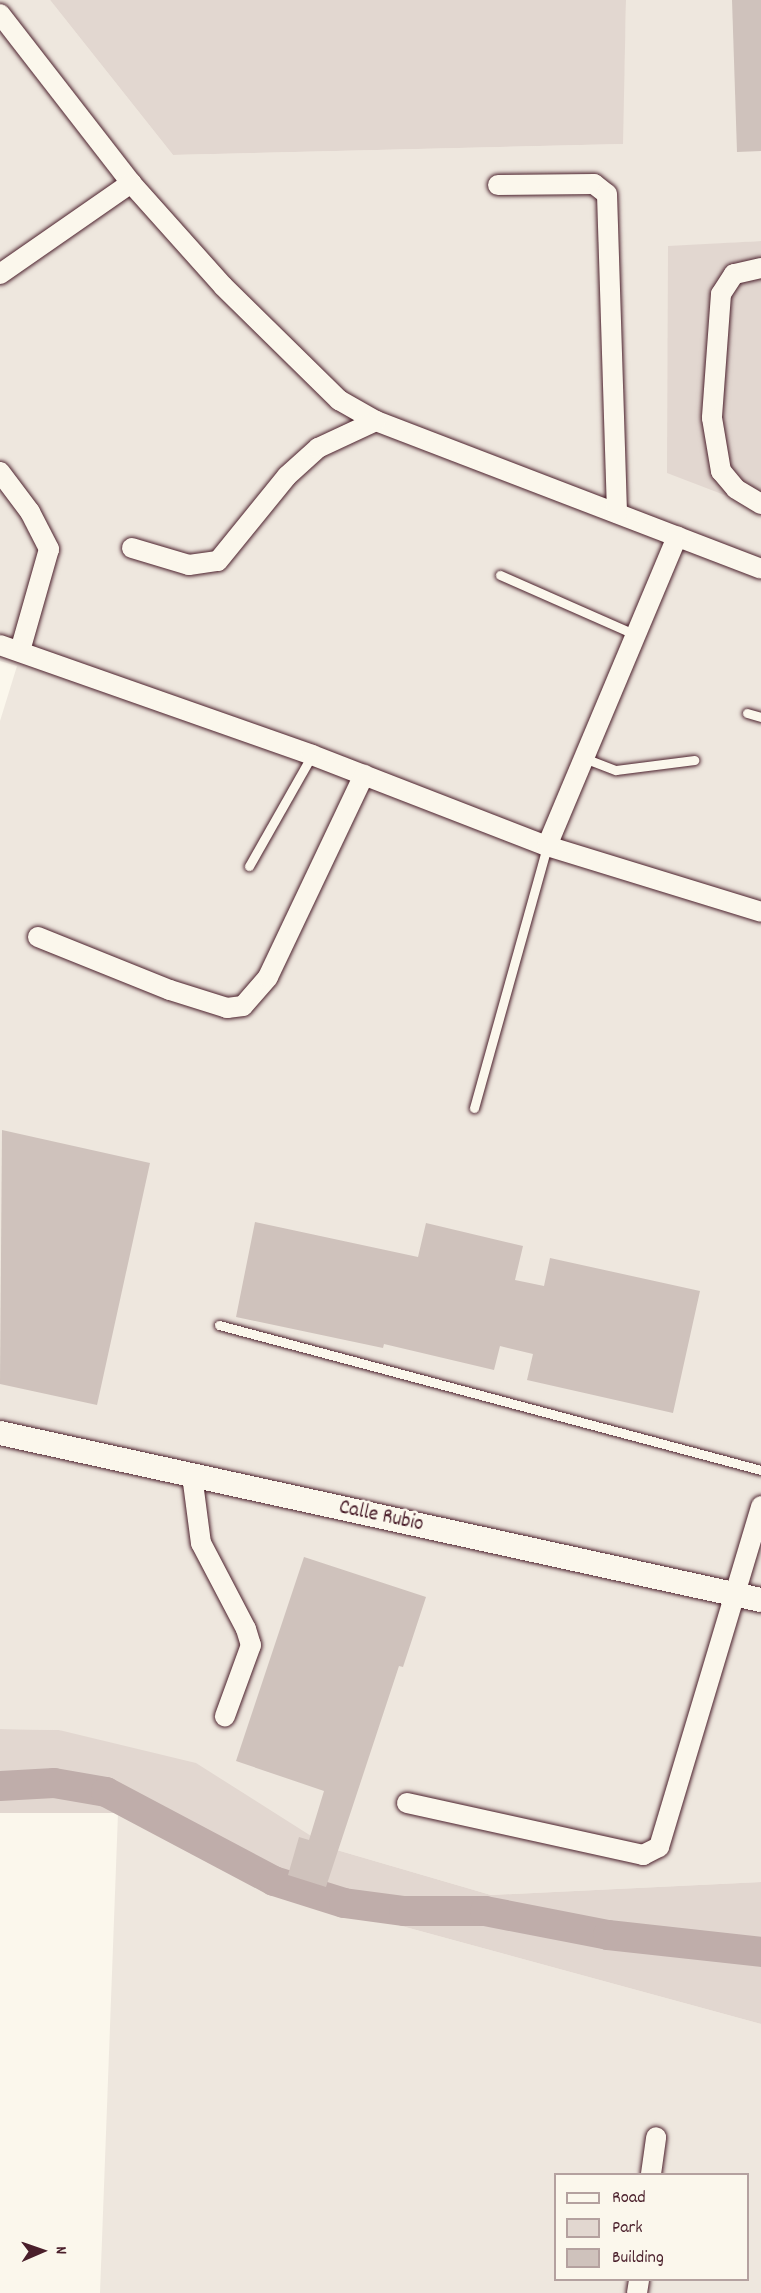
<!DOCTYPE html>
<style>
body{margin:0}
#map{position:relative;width:761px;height:2293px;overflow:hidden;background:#fbf7ec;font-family:Dekko,sans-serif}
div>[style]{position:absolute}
.built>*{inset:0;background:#eee7de}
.green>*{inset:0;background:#e2d7d0}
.river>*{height:30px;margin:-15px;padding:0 15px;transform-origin:15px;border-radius:15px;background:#bfadaa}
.building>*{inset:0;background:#cfc2bc}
.roads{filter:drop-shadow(0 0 2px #4a1f2b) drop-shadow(0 0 2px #4a1f2b)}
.service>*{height:9px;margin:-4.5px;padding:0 4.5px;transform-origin:4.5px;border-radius:4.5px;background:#fbf7ec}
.minor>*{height:20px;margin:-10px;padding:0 10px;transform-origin:10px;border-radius:10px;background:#fbf7ec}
.tertiary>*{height:24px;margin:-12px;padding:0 12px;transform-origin:12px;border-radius:12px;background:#fbf7ec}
span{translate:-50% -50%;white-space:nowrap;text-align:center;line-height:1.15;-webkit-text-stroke:5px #fbf7ec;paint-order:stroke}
.street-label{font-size:21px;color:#4a1f2b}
.legend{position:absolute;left:554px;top:2173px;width:195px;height:108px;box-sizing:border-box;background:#fbf7ec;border:2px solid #b4a19f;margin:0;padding:8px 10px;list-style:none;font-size:18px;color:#4a1f2b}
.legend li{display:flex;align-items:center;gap:12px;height:30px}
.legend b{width:30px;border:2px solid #b4a19f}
.north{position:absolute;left:12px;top:2221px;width:60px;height:60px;-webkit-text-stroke:4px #fbf7ec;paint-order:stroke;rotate:88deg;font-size:16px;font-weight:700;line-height:24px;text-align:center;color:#4a1f2b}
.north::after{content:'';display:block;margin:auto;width:21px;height:27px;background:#4a1f2b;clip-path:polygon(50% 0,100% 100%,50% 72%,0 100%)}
</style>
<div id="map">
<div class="built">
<i style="clip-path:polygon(0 0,50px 0,173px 155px,622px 144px,626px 0,761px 0,761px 241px,668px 247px,761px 509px,761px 1882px,491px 1895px,330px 1848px,59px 1730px,0 1729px,0 721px,17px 666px,0 661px)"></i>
<i style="clip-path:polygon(evenodd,118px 1813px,295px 1897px,761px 2024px,761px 2293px,100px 2293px,118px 1813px,556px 2174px,748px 2174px,748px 2280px,556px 2280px,556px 2174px)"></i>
</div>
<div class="green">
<i style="clip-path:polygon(50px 0,626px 0,623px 144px,173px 155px)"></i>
<i style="clip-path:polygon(761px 241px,761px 509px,667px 473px,668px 246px)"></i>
<i style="clip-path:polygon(0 1729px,59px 1730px,196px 1763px,330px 1848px,491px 1895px,761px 1882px,761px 2024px,295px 1897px,118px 1813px,0 1813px)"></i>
</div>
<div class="river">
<i style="left:0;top:1786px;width:54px;rotate:-3.2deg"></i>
<i style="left:54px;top:1783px;width:53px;rotate:9.8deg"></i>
<i style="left:106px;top:1792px;width:190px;rotate:27.9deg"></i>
<i style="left:274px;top:1881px;width:73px;rotate:17.4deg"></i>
<i style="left:344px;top:1903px;width:61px;rotate:7.6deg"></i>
<i style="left:404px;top:1911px;width:81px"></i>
<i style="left:485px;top:1911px;width:125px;rotate:11deg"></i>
<i style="left:608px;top:1935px;width:154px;rotate:6.3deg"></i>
</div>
<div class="building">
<i style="clip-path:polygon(732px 0,761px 0,761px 151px,737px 152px)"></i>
<i style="clip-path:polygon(2px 1130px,150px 1163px,97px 1405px,0 1384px)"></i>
<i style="clip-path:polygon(255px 1222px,418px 1257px,426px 1223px,523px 1246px,515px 1280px,544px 1286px,550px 1258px,700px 1291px,673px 1413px,527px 1380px,533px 1354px,500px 1346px,494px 1370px,384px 1344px,383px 1348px,236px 1317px)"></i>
<i style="clip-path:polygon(304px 1557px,426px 1597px,403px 1667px,399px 1666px,326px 1887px,288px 1875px,299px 1837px,309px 1840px,324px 1791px,236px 1761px)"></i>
</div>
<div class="roads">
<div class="service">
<i style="left:500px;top:575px;width:149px;rotate:23.8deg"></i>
<i style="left:747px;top:713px;width:15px;rotate:16deg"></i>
<i style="left:584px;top:758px;width:34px;rotate:21deg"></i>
<i style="left:616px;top:770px;width:79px;rotate:-7.3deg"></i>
<i style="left:249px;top:866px;width:128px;rotate:-60.4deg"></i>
<i style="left:474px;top:1108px;width:272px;rotate:-74.4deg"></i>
<i style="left:219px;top:1325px;width:561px;rotate:14.98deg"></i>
</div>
<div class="minor">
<i style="left:0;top:14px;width:214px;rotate:52.2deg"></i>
<i style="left:131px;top:183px;width:138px;rotate:48.2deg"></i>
<i style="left:223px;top:286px;width:163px;rotate:44.5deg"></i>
<i style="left:339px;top:400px;width:43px;rotate:29.6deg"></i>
<i style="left:376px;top:421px;width:412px;rotate:21deg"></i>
<i style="left:498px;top:185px;width:96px;rotate:-0.6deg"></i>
<i style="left:594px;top:184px;width:16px;rotate:38deg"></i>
<i style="left:607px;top:194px;width:319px;rotate:88.2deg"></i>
<i style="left:761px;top:268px;width:28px;rotate:167deg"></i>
<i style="left:734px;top:274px;width:24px;rotate:123deg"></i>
<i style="left:721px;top:294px;width:124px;rotate:94.2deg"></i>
<i style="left:712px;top:418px;width:54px;rotate:80.4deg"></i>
<i style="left:721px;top:471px;width:23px;rotate:50deg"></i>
<i style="left:736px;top:489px;width:29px;rotate:31deg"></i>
<i style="left:0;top:274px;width:160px;rotate:-34.8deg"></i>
<i style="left:0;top:472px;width:50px;rotate:53.1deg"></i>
<i style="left:30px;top:512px;width:42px;rotate:62.8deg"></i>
<i style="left:49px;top:549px;width:106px;rotate:105.9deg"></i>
<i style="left:132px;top:548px;width:59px;rotate:16.6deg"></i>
<i style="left:189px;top:565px;width:29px;rotate:-8deg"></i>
<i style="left:218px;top:561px;width:109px;rotate:-50.9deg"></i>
<i style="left:287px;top:476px;width:42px;rotate:-42.1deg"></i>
<i style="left:318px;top:448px;width:64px;rotate:-25deg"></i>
<i style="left:0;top:645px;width:331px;rotate:19.4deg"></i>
<i style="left:312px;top:755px;width:252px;rotate:21.2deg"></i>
<i style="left:547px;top:846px;width:224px;rotate:17.1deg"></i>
<i style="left:547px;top:846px;width:336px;rotate:-67.2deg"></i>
<i style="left:38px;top:937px;width:142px;rotate:21.9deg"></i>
<i style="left:170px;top:990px;width:60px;rotate:17.5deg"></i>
<i style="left:227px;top:1008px;width:16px;rotate:-7deg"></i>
<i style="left:243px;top:1006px;width:38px;rotate:-49deg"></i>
<i style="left:268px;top:977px;width:224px;rotate:-64.6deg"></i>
<i style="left:192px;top:1475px;width:69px;rotate:82.5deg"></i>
<i style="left:201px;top:1543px;width:97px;rotate:62.4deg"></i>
<i style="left:246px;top:1629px;width:17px;rotate:73deg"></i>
<i style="left:251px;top:1645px;width:76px;rotate:110.1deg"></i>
<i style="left:407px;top:1803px;width:242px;rotate:12.4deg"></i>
<i style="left:643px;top:1855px;width:18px;rotate:-27deg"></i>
<i style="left:659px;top:1847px;width:356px;rotate:-73.3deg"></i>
<i style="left:651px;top:2174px;width:37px;rotate:-82deg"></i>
<i style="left:637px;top:2293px;width:13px;rotate:-81deg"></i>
</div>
<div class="tertiary">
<i style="left:0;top:1433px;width:779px;rotate:12.38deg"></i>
</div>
</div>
<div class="street-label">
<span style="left:381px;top:1517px;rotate:12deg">Calle Rubio</span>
</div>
<ul class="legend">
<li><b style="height:8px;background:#fbf7ec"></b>Road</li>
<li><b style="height:16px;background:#e2d7d0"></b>Park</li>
<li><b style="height:16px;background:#cfc2bc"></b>Building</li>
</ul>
<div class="north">N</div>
</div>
